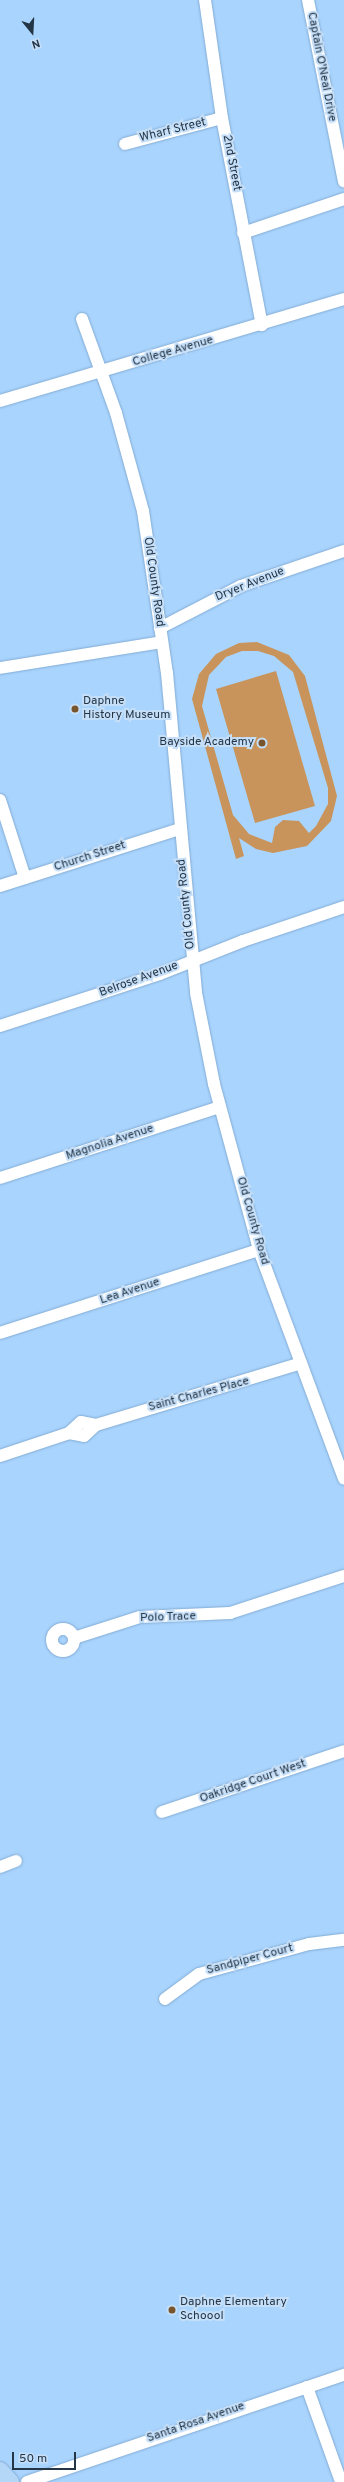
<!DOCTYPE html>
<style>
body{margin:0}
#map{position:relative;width:344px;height:2482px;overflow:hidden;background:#a9d4fd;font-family:Overpass,sans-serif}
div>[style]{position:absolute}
.green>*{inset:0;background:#c8945c}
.roads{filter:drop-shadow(0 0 1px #83acd4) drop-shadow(0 0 1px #83acd4)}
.minor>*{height:12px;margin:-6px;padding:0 6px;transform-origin:6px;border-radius:6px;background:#fff}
.minor>.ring{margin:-6px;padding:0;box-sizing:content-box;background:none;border:12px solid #fff;border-radius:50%}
.major>*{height:16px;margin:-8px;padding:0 8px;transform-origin:8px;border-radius:8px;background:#b4d7f8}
.dots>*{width:11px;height:11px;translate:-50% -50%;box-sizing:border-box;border:2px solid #c6dff8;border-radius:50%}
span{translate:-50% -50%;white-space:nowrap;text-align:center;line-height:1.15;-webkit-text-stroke:4px #c6dff8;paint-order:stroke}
.street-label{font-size:12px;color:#243545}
.poi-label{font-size:12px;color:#243545}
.left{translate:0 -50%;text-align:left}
.right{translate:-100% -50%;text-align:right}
.north{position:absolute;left:12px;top:12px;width:40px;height:40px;-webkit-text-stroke:3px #c6dff8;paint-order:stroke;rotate:162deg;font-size:11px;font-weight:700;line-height:16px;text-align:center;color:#243545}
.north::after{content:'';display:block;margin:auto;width:14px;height:18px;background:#243545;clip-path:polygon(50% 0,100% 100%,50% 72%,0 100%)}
.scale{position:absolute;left:12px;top:2452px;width:64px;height:18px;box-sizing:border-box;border:2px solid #243545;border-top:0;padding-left:5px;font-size:12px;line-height:14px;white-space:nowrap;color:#243545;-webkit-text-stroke:3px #c6dff8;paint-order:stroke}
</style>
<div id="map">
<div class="green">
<i style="clip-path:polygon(evenodd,257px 642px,289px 655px,305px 676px,337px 796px,331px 821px,307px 846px,273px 853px,256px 849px,239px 838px,244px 856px,236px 859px,192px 699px,199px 674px,216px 654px,239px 643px,257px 642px,242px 651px,258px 651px,274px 656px,293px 672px,328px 788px,328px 804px,316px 826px,309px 833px,299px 821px,283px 820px,275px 827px,272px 843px,249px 834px,233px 815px,202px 706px,209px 675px,226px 657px,242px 651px)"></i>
<i style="clip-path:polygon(276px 671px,315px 806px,255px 823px,216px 689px)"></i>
</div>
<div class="roads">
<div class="minor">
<i style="left:205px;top:0;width:119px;rotate:81.8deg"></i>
<i style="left:222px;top:118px;width:211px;rotate:79.1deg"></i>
<i style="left:308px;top:0;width:185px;rotate:78.8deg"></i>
<i style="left:125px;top:144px;width:100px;rotate:-15deg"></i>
<i style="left:243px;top:233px;width:107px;rotate:-18.6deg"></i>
<i style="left:82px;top:319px;width:100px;rotate:70.1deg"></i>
<i style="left:116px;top:413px;width:102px;rotate:74.6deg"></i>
<i style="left:143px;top:511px;width:164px;rotate:81.6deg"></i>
<i style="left:167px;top:673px;width:321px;rotate:84.8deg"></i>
<i style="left:196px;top:993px;width:93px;rotate:78.8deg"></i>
<i style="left:214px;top:1084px;width:172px;rotate:74.8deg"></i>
<i style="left:259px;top:1250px;width:244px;rotate:69.6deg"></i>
<i style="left:0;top:401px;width:359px;rotate:-16.5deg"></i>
<i style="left:160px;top:628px;width:91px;rotate:-27.4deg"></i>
<i style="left:241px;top:586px;width:109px;rotate:-18.8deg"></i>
<i style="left:0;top:668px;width:164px;rotate:-9.1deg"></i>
<i style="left:0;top:800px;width:82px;rotate:72.2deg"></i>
<i style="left:0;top:886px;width:189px;rotate:-17.6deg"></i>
<i style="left:0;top:1026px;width:168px;rotate:-18deg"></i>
<i style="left:160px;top:974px;width:89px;rotate:-21.7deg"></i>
<i style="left:243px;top:941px;width:107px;rotate:-18.6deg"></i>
<i style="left:0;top:1178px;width:231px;rotate:-17.9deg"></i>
<i style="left:0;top:1333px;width:272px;rotate:-17.8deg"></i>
<i style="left:69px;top:1433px;width:15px;rotate:11deg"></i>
<i style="left:84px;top:1436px;width:16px;rotate:-43deg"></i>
<i style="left:0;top:1456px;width:73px;rotate:-18.4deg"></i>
<i style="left:69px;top:1433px;width:16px;rotate:-43deg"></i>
<i style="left:81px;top:1422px;width:15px;rotate:11deg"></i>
<i style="left:96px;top:1425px;width:214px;rotate:-16.8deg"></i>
<i class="ring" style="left:52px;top:1629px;width:10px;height:10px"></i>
<i style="left:74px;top:1638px;width:69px;rotate:-17.7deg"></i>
<i style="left:140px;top:1617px;width:90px;rotate:-2.5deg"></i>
<i style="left:230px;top:1613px;width:120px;rotate:-18deg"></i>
<i style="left:162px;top:1812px;width:192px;rotate:-18.5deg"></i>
<i style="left:0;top:1867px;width:17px;rotate:-21deg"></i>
<i style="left:165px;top:1999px;width:42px;rotate:-36.3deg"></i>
<i style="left:199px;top:1974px;width:114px;rotate:-15.3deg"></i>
<i style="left:309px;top:1944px;width:35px;rotate:-7deg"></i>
<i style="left:307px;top:2387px;width:101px;rotate:70.3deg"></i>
<i style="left:27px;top:2482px;width:335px;rotate:-18.7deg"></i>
</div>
<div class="major">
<i style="left:0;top:2470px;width:16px;rotate:47deg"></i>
</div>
</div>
<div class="dots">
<i style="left:75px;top:709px;background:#78552d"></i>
<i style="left:262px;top:743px;background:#78552d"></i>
<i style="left:172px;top:2310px;background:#78552d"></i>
</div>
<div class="street-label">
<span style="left:321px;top:67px;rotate:79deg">Captain O'Neal Drive</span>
<span style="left:173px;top:131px;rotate:-14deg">Wharf Street</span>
<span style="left:231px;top:163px;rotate:79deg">2nd Street</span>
<span style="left:173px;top:352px;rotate:-16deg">College Avenue</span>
<span style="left:153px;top:582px;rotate:82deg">Old County Road</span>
<span style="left:250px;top:585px;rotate:-22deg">Dryer Avenue</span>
<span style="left:90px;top:857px;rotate:-18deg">Church Street</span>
<span style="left:187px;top:904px;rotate:-96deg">Old County Road</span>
<span style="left:139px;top:980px;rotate:-20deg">Belrose Avenue</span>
<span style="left:110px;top:1143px;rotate:-18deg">Magnolia Avenue</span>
<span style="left:252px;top:1221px;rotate:74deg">Old County Road</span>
<span style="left:130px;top:1292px;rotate:-18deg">Lea Avenue</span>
<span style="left:199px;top:1395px;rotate:-15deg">Saint Charles Place</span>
<span style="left:168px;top:1618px;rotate:-2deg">Polo Trace</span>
<span style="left:253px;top:1782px;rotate:-19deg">Oakridge Court West</span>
<span style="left:250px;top:1960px;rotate:-15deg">Sandpiper Court</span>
<span style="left:196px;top:2423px;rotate:-19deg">Santa Rosa Avenue</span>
</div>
<div class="poi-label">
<span class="left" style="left:83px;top:709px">Daphne<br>History Museum</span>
<span class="right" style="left:254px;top:743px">Bayside Academy</span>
<span class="left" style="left:180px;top:2310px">Daphne Elementary<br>Schoool</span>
</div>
<div class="north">N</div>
<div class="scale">50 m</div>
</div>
